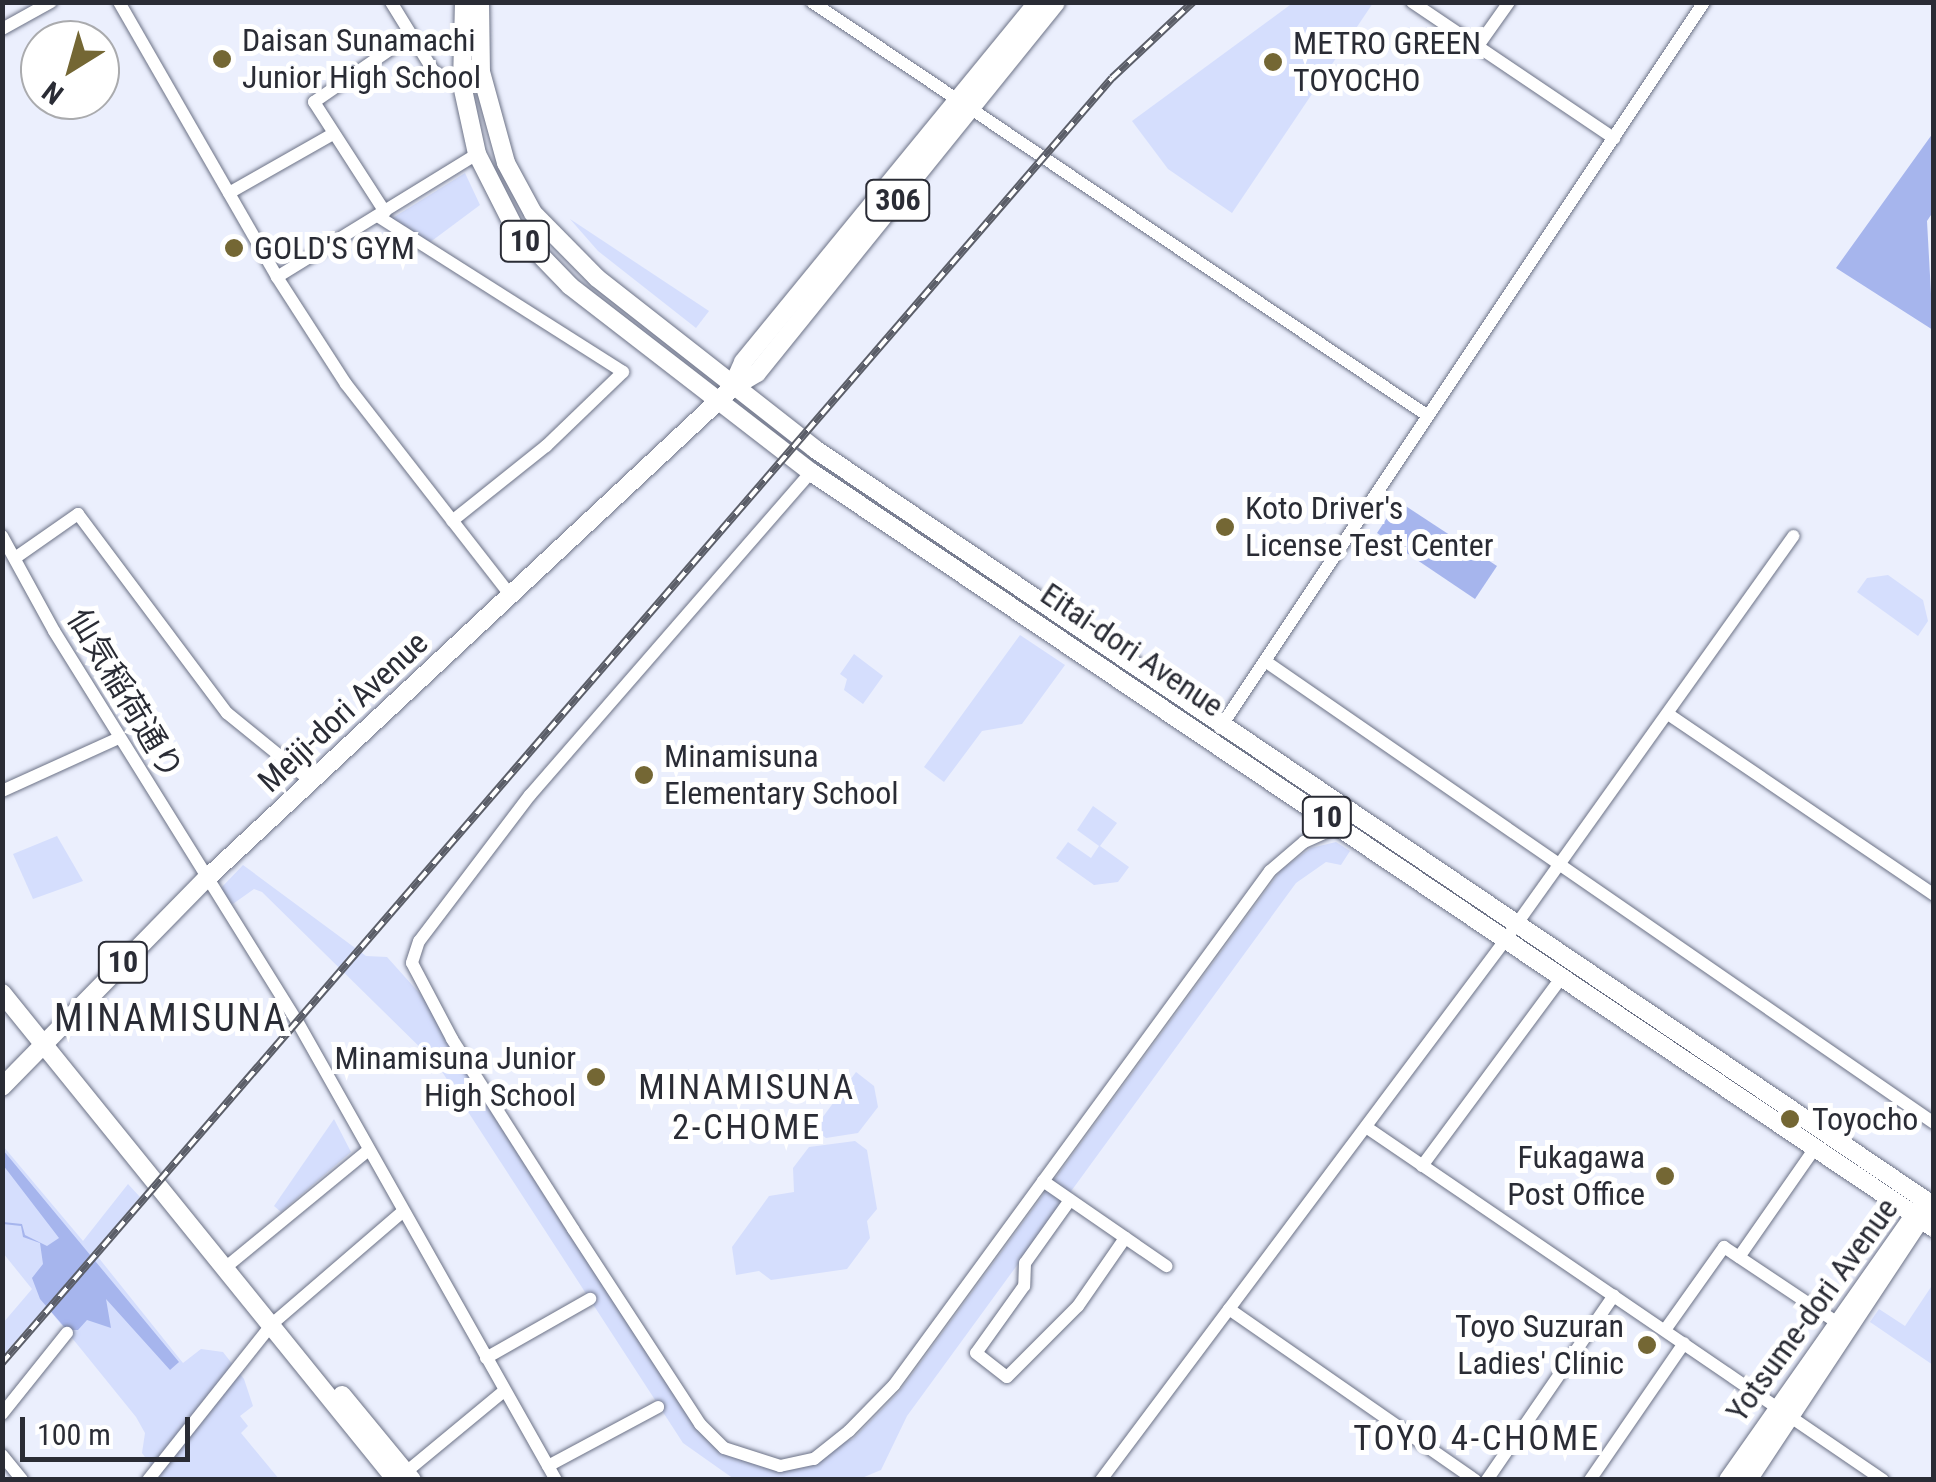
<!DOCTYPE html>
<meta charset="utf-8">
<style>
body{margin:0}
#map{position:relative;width:1936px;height:1482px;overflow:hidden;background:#ebeffd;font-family:"Roboto Condensed","Noto Sans JP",sans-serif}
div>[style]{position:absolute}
.green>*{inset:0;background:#d5defd}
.water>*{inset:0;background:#a6b5ed}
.roads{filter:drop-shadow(0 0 2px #6c7286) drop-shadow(0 0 2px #6c7286)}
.minor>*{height:12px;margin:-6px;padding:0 6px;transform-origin:6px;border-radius:6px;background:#fff}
.major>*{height:18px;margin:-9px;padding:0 9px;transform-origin:9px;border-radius:9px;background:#fff}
.rail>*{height:8px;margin-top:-4px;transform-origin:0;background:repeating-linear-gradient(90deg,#fff 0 11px,#5b5e68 0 22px);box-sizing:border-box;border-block:2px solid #5b5e68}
.dots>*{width:28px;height:28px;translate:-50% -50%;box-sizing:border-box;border:5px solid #fff;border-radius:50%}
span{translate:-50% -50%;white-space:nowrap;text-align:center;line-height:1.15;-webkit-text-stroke:10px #fff;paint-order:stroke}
.shield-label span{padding:2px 8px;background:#fff;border:2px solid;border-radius:8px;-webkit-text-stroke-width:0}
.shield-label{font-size:30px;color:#2a2c35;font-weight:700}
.poi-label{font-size:32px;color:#2a2c35}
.left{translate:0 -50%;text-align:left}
.right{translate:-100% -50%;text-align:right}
.street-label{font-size:32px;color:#2a2c35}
.neighbourhood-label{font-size:35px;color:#2a2c35;letter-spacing:2.5px}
.quarter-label{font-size:38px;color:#2a2c35;letter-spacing:2.5px}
.frame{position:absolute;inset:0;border:5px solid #2a2c35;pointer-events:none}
.north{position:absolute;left:20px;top:20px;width:100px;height:100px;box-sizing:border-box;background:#fff;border:2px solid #aaabae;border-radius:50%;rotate:217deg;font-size:28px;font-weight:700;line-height:40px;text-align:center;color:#2a2c35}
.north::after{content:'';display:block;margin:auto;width:35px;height:45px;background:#746734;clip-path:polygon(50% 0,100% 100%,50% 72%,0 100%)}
.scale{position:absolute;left:20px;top:1417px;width:170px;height:45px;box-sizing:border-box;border:5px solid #2a2c35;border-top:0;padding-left:12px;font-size:30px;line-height:35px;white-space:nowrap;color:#2a2c35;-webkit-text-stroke:8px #fff;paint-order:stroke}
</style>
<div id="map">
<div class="green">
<i style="clip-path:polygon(1294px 2px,1373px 3px,1232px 213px,1168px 169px,1132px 121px)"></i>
<i style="clip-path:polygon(465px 173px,480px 205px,429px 243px,391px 219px)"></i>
<i style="clip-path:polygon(570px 219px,709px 311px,696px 328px,598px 251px)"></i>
<i style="clip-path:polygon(1888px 575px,1923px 600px,1928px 621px,1918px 636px,1857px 592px,1867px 578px)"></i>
<i style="clip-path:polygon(1020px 635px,1065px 665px,1022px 724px,982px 731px,944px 782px,924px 767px)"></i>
<i style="clip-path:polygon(854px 654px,883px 676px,863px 704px,844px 690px,847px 679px,840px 674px)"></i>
<i style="clip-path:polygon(1093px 806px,1117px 823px,1100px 846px,1129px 867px,1118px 882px,1094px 885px,1056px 858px,1068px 842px,1091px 858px,1099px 846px,1077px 830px)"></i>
<i style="clip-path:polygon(57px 836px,83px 881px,33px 899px,13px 854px)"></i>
<i style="clip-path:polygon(1336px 842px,1350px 851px,1341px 865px,1326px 862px,1296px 883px,907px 1416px,881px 1470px,857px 1480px,734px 1479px,683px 1443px,437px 1064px,262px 892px,254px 889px,230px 906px,221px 888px,243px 865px,366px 956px,387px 957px,422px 996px,695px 1427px,708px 1440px,780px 1466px,853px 1439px,899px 1392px,1281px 870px,1311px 848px)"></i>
<i style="clip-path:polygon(856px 1072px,874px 1086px,878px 1107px,858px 1133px,826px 1138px,814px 1129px)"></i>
<i style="clip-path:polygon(334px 1119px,351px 1152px,281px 1212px,274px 1206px)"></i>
<i style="clip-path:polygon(855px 1141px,867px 1150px,877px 1209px,867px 1221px,870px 1238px,847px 1269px,771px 1280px,759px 1271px,736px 1275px,732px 1247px,769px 1196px,794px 1192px,793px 1168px,809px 1147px)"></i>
<i style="clip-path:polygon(3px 1146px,83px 1241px,128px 1184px,140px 1197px,94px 1252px,183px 1363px,201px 1349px,223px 1352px,244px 1379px,253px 1406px,240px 1416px,248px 1426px,241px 1433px,279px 1479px,161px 1479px,142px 1453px,145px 1433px,136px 1417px,47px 1307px,3px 1358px,3px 1323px,32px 1289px,3px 1253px)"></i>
<i style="clip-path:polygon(1933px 1284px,1933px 1365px,1870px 1322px,1879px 1309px,1905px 1326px)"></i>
</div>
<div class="water">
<i style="clip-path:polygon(1933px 133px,1933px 212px,1927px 221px,1933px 330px,1836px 268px)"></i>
<i style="clip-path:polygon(1398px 501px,1497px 566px,1475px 599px,1377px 533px)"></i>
<i style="clip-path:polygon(3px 1150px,179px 1362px,170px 1370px,106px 1299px,111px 1328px,87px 1320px,78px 1330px,67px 1330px,40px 1299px,32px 1278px,43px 1264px,40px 1243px,23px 1237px,21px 1226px,3px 1224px,3px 1222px,22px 1224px,25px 1235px,47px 1246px,59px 1238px,3px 1165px)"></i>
</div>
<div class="roads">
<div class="minor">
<i style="left:119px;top:2px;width:317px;rotate:60.1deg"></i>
<i style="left:391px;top:2px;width:82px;rotate:58.4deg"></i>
<i style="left:434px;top:72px;width:31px;rotate:25deg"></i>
<i style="left:812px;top:2px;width:742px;rotate:33.9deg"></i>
<i style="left:1412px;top:2px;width:244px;rotate:34deg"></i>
<i style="left:2px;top:29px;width:56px;rotate:-28.9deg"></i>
<i style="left:1480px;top:43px;width:50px;rotate:-54.7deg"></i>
<i style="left:477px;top:154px;width:235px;rotate:148.4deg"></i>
<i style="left:277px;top:277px;width:127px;rotate:57.2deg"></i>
<i style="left:346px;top:384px;width:270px;rotate:52.1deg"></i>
<i style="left:229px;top:193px;width:117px;rotate:-29.6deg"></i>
<i style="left:385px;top:212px;width:131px;rotate:-122.8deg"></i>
<i style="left:314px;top:102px;width:118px;rotate:-34.6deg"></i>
<i style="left:379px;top:217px;width:289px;rotate:32.4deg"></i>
<i style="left:623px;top:372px;width:107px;rotate:136.1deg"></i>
<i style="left:546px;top:446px;width:120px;rotate:141.4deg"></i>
<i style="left:811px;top:472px;width:428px;rotate:131deg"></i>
<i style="left:530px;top:795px;width:183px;rotate:127.2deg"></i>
<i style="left:419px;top:941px;width:23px;rotate:108deg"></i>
<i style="left:412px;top:963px;width:86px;rotate:62.2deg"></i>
<i style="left:452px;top:1039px;width:225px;rotate:57.5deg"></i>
<i style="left:573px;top:1229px;width:233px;rotate:56.9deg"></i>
<i style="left:700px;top:1424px;width:34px;rotate:45deg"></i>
<i style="left:724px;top:1448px;width:59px;rotate:17.8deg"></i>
<i style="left:780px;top:1466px;width:35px;rotate:-12deg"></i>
<i style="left:814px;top:1459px;width:45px;rotate:-38.7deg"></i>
<i style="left:849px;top:1431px;width:64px;rotate:-45.6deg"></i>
<i style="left:894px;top:1385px;width:637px;rotate:-53.81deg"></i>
<i style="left:1270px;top:871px;width:45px;rotate:-40.5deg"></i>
<i style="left:1304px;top:842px;width:44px;rotate:-24.2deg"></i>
<i style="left:2px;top:536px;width:108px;rotate:61.3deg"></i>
<i style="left:54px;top:631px;width:460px;rotate:58.1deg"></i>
<i style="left:297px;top:1021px;width:527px;rotate:60.57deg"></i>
<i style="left:15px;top:558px;width:77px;rotate:-34.9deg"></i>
<i style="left:78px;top:514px;width:249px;rotate:53.2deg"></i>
<i style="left:227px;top:713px;width:109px;rotate:39.1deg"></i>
<i style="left:1265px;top:661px;width:813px;rotate:34.63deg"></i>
<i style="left:1668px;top:714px;width:322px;rotate:34.2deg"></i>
<i style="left:1220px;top:728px;width:873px;rotate:-56.31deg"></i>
<i style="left:2px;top:791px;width:128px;rotate:-24.4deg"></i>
<i style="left:1366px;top:1127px;width:626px;rotate:34.32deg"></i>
<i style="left:1422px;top:1166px;width:235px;rotate:-53.5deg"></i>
<i style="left:1043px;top:1181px;width:150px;rotate:34.6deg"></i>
<i style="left:1070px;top:1200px;width:77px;rotate:125.5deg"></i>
<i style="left:1025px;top:1263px;width:23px;rotate:92deg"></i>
<i style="left:1024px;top:1286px;width:82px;rotate:125.6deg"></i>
<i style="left:976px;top:1353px;width:39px;rotate:38deg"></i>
<i style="left:1007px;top:1377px;width:100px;rotate:-45deg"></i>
<i style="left:1078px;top:1306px;width:83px;rotate:-55.3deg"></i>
<i style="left:1739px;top:1257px;width:133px;rotate:-55.1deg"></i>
<i style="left:226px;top:1267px;width:183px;rotate:-39.4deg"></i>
<i style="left:1229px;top:1309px;width:300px;rotate:34.8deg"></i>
<i style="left:1665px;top:1330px;width:102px;rotate:-54.6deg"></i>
<i style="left:1724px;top:1247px;width:135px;rotate:33.8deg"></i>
<i style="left:486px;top:1358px;width:120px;rotate:-29.6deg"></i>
<i style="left:2px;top:1414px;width:104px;rotate:-51.3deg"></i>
<i style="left:2px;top:1455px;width:32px;rotate:51deg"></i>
<i style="left:548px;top:1466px;width:125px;rotate:-28.2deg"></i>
<i style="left:406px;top:1472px;width:127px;rotate:-39.6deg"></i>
<i style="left:148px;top:1480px;width:199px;rotate:-51.5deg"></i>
<i style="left:272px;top:1324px;width:172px;rotate:-40.7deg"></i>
<i style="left:1101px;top:1480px;width:676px;rotate:-53.18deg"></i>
<i style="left:1506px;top:939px;width:495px;rotate:-54.5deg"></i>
<i style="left:1487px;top:1480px;width:224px;rotate:-55.5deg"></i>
<i style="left:1590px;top:1480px;width:166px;rotate:-55.5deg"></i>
</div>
<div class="major">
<i style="left:464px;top:2px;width:83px;rotate:91.4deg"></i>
<i style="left:462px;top:85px;width:71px;rotate:77.7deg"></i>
<i style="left:477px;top:154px;width:84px;rotate:63.1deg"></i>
<i style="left:515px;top:229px;width:79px;rotate:46deg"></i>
<i style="left:570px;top:286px;width:304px;rotate:37.7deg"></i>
<i style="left:811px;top:472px;width:1354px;rotate:33.95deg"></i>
<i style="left:480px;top:2px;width:70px;rotate:89.2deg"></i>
<i style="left:481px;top:72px;width:94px;rotate:74.6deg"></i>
<i style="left:506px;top:163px;width:57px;rotate:61.6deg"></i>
<i style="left:533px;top:213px;width:91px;rotate:45.4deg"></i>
<i style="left:597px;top:278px;width:277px;rotate:38.1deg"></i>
<i style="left:815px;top:449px;width:1351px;rotate:34.08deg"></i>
<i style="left:732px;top:387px;width:27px;rotate:-66deg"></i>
<i style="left:743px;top:362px;width:465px;rotate:-50.7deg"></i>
<i style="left:2px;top:993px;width:626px;rotate:51.03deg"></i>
<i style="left:2px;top:1087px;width:290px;rotate:-45.6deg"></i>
<i style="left:205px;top:880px;width:721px;rotate:-43.03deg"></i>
<i style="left:732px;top:388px;width:29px;rotate:-31deg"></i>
<i style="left:757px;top:373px;width:476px;rotate:-51.1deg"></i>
<i style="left:342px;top:1395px;width:110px;rotate:50.5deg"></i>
<i style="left:1728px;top:1480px;width:332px;rotate:-54.9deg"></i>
<i style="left:1748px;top:1480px;width:320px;rotate:-56.5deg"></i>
</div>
</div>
<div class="rail">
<i style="left:2px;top:1363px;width:1698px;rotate:-49.18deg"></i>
<i style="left:1112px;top:78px;width:111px;rotate:-43.2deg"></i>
</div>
<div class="dots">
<i style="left:222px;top:59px;background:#746734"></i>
<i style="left:1273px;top:62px;background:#746734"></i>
<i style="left:234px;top:248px;background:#746734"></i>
<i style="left:1225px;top:527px;background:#746734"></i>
<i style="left:644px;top:775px;background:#746734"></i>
<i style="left:596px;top:1077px;background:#746734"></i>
<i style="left:1790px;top:1119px;background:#746734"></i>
<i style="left:1665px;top:1176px;background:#746734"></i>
<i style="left:1647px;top:1345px;background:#746734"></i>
</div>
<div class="shield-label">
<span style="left:898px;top:200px">306</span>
<span style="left:525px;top:241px">10</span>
<span style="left:1327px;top:817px">10</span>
<span style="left:123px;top:962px">10</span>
</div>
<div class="poi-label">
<span class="left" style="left:242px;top:59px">Daisan Sunamachi<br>Junior High School</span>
<span class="left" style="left:1293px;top:62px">METRO GREEN<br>TOYOCHO</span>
<span class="left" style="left:254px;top:248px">GOLD'S GYM</span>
<span class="left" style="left:1245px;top:527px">Koto Driver's<br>License Test Center</span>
<span class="left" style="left:664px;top:775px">Minamisuna<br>Elementary School</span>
<span class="right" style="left:576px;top:1077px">Minamisuna Junior<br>High School</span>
<span class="left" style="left:1812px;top:1119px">Toyocho</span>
<span class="right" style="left:1645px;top:1176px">Fukagawa<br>Post Office</span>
<span class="right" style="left:1624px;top:1345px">Toyo Suzuran<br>Ladies' Clinic</span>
</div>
<div class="street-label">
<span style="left:1132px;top:650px;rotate:34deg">Eitai-dori Avenue</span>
<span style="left:125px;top:694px;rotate:59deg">仙気稲荷通り</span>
<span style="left:343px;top:712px;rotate:-43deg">Meiji-dori Avenue</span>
<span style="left:1812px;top:1310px;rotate:-54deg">Yotsume-dori Avenue</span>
</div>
<div class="neighbourhood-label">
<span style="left:747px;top:1108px">MINAMISUNA<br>2-CHOME</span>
<span style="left:1477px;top:1439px">TOYO 4-CHOME</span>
</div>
<div class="quarter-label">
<span style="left:171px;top:1019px">MINAMISUNA</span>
</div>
<div class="frame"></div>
<div class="north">N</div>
<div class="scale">100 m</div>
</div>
